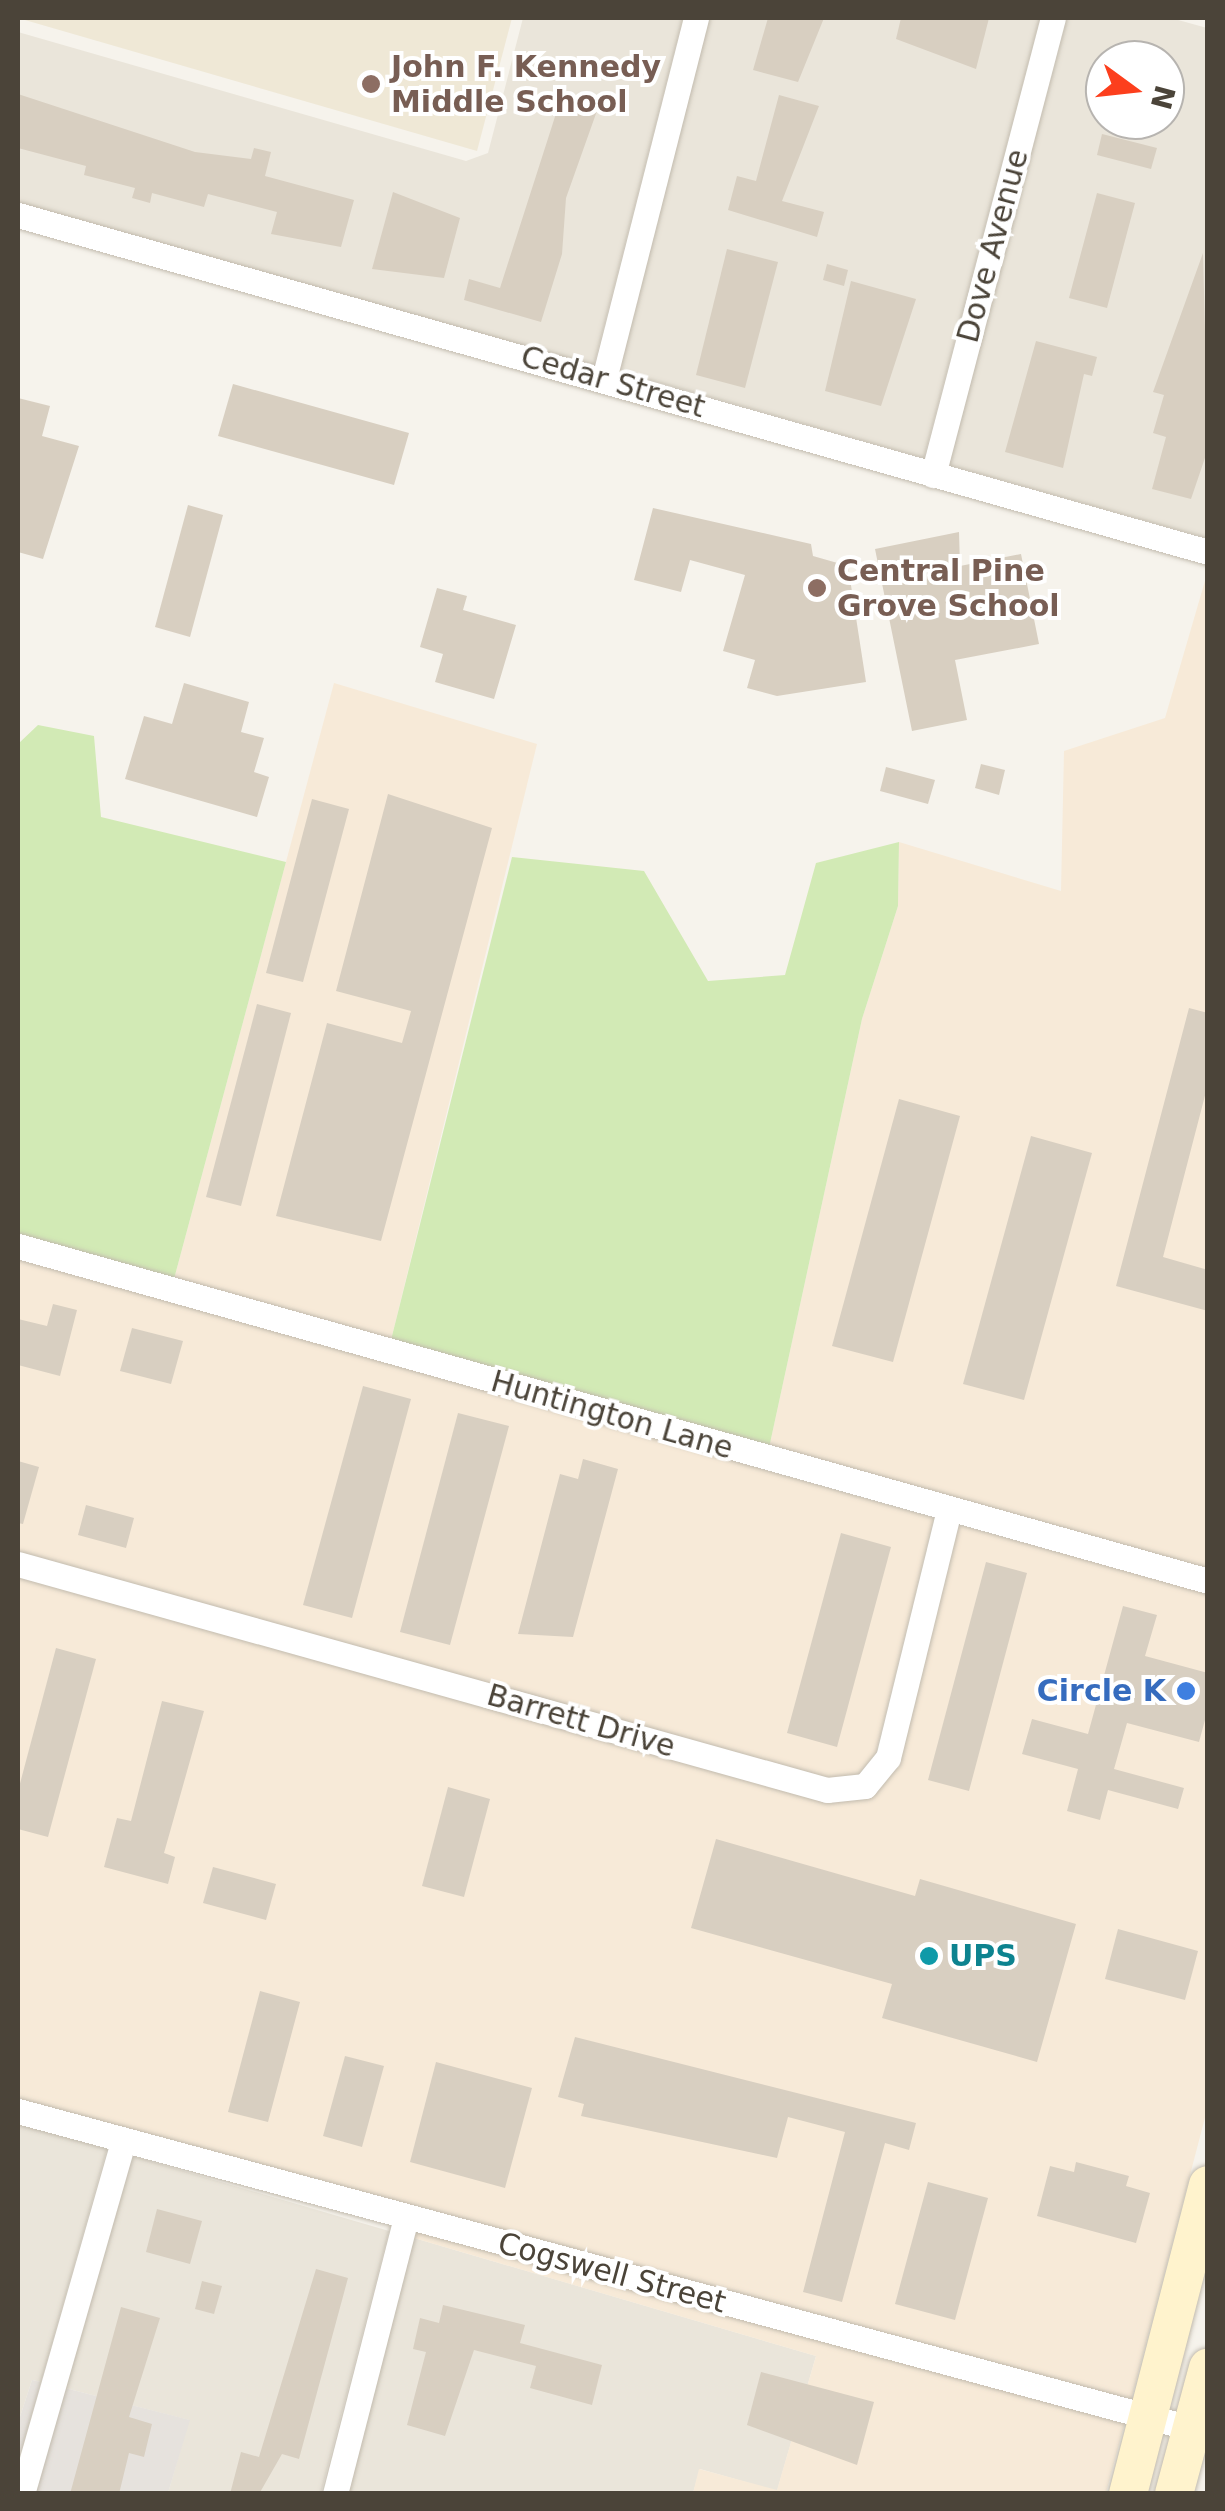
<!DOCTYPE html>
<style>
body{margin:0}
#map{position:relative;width:1225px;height:2511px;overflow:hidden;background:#f6f3ec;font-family:"DejaVu Sans",sans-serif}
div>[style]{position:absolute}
.residential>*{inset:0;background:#eae5da}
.commercial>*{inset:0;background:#f7ead8}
.industrial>*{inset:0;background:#e6e2dd}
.education>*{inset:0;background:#efe8d6}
.green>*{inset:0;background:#d2eab5}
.building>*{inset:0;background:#d8cfc1}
.roads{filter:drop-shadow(0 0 2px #c2bbae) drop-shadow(0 0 2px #c2bbae)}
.street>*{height:25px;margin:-12.5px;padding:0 12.5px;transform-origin:12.5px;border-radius:12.5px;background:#fff}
.secondary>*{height:38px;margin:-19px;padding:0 19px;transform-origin:19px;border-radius:19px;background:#fff3cd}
.dots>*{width:28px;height:28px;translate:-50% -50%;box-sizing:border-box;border:5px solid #fff;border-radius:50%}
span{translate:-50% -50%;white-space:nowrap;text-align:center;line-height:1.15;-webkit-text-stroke:8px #fff;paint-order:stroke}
.education-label{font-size:30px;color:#785e54;font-weight:700}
.left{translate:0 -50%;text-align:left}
.street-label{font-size:30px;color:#4b4439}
.shop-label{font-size:30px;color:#366cbe;font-weight:700}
.right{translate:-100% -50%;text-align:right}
.culture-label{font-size:30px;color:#0d838f;font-weight:700}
.frame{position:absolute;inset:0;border:20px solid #4b4439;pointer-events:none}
.north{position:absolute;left:1085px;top:40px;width:100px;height:100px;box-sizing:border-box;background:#fff;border:2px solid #b7b4b0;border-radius:50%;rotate:105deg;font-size:28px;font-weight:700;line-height:40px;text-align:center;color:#4b4439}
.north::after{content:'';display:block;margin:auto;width:35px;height:45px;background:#fc3f1d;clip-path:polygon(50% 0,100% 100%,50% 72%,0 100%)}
</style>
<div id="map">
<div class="residential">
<i style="clip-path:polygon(523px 18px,683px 18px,594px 365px,18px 204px,18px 32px,466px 161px,488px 153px)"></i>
<i style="clip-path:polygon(709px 18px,1040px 18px,924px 458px,619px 371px)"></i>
<i style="clip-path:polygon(evenodd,1067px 18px,1171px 18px,1207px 28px,1207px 538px,949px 465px,1067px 18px,1105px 60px,1165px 60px,1165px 120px,1105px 120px,1105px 60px)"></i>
<i style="clip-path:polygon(18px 2123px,107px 2149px,41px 2382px,32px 2380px,18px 2423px)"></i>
<i style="clip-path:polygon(132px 2156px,389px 2231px,321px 2493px,168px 2493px,189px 2420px,65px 2388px)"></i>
<i style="clip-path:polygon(414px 2238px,816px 2356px,777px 2491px,700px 2469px,693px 2493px,348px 2494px)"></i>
</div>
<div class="commercial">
<i style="clip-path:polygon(1207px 574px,1207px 1569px,769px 1448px,862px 1019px,898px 906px,899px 842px,1061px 891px,1064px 751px,1165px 718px)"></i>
<i style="clip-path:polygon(334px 683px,537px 744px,391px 1340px,174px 1279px)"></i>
<i style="clip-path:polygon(18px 1258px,934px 1518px,876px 1753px,858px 1775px,827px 1779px,18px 1552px)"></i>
<i style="clip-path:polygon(959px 1525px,1207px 1593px,1207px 2110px,1131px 2400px,18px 2100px,18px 1576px,867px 1797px,900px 1761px)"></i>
<i style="clip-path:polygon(416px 2231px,1125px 2422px,1106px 2493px,693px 2493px,699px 2469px,777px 2490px,816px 2356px,414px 2238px)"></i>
</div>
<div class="industrial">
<i style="clip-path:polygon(32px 2380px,41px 2382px,18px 2463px,18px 2423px)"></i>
<i style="clip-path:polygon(65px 2388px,190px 2420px,168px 2493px,35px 2494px)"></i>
</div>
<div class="education">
<i style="clip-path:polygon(18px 18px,512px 18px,477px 151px)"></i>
</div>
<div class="green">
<i style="clip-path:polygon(38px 725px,94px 736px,101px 817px,286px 862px,174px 1279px,18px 1234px,18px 744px)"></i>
<i style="clip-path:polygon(899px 842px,898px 906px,862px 1019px,769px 1448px,391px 1340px,512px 857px,644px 871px,708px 981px,785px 975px,816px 863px)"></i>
</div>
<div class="building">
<i style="clip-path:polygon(768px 18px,824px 18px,798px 82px,753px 70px)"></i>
<i style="clip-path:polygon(901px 18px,989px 18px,976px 69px,896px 39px)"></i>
<i style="clip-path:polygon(18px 94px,195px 152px,251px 159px,254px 148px,271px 152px,265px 176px,354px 200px,341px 247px,271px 234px,277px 212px,208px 194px,204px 207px,152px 193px,150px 203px,132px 198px,135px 188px,84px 175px,86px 166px,18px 148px)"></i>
<i style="clip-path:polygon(779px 95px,819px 106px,782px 201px,824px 212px,817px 237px,728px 210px,737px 176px,756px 181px)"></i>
<i style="clip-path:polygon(561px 98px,598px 108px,566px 198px,562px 254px,541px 322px,464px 300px,469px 279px,500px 288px)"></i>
<i style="clip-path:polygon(1102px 134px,1157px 148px,1151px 169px,1097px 155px)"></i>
<i style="clip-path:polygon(393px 192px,460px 218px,444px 278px,372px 269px)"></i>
<i style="clip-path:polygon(1097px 193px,1135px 203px,1107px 308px,1069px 298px)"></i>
<i style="clip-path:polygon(727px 249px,778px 262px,745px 388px,696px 375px)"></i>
<i style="clip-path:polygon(1203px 253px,1208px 449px,1191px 499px,1152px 489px,1166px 437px,1153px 433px,1164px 395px,1153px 392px)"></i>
<i style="clip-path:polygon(827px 264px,848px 270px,844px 286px,823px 280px)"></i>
<i style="clip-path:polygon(851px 281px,916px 299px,881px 406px,825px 391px)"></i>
<i style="clip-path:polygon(1036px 341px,1097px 357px,1092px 376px,1084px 374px,1063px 468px,1005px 452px)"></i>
<i style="clip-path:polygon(233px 384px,409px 433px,394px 485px,218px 436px)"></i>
<i style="clip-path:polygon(18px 398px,50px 406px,42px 436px,79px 446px,43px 559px,18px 552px)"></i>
<i style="clip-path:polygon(188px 505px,223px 515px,190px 637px,155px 627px)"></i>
<i style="clip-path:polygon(653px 508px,811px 544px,813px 556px,848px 566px,866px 682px,777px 696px,747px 688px,755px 660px,723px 651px,745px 575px,690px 560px,681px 592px,634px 580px)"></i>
<i style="clip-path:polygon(959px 532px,960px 566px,1021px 554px,1039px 644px,955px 660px,967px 720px,912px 731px,875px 549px)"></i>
<i style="clip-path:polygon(437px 588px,467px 596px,463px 610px,516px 625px,494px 699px,435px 682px,443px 654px,420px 647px)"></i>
<i style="clip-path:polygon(184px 683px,249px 702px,241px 732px,264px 738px,254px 772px,269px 777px,257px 817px,125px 779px,144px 716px,172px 724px)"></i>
<i style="clip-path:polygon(981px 764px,1005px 770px,999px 795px,975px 788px)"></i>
<i style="clip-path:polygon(886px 767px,935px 780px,928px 804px,880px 791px)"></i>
<i style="clip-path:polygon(388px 794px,492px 828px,381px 1241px,276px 1216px,327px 1023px,402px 1043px,411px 1011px,336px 991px)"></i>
<i style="clip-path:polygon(312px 799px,349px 809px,303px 982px,266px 973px)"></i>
<i style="clip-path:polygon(257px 1004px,291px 1013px,241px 1206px,206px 1197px)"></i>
<i style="clip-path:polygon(1189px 1008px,1208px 1013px,1208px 1084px,1163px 1257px,1208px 1270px,1208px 1311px,1116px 1286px)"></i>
<i style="clip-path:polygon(899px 1099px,960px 1116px,893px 1362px,832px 1346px)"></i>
<i style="clip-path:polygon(1031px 1136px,1092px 1153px,1024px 1400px,963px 1384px)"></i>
<i style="clip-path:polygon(53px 1304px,77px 1310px,60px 1376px,18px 1365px,18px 1319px,47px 1326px)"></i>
<i style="clip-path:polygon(132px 1328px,183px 1341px,171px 1384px,120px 1371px)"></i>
<i style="clip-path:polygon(363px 1386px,411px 1399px,352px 1618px,303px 1605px)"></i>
<i style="clip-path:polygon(458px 1413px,509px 1426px,450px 1645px,400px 1632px)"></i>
<i style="clip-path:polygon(583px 1459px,618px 1469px,573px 1637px,518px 1634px,560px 1474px,578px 1479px)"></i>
<i style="clip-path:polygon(18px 1461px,39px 1467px,23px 1524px,18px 1523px)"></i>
<i style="clip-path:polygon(86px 1505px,134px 1518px,126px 1548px,78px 1535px)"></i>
<i style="clip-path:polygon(841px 1533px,891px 1547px,837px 1747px,787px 1733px)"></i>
<i style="clip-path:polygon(986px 1562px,1027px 1573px,969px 1791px,928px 1780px)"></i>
<i style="clip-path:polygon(1123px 1606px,1157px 1615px,1145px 1656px,1208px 1673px,1208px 1709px,1199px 1742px,1127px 1723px,1114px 1769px,1184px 1788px,1178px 1809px,1108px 1790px,1100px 1820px,1067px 1811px,1078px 1769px,1022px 1754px,1032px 1719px,1088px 1734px)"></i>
<i style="clip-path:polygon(56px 1648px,96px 1659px,48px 1837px,18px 1829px,18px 1791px)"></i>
<i style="clip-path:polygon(162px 1701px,204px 1711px,164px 1853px,175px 1857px,168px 1884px,104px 1867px,117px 1818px,131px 1821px)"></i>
<i style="clip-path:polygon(448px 1787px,490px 1799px,464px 1897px,422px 1886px)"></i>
<i style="clip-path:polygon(716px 1839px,915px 1896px,920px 1879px,1076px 1924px,1037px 2062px,882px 2018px,892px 1984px,691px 1928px)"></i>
<i style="clip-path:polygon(213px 1867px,276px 1884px,266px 1920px,203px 1903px)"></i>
<i style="clip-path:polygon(1118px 1929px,1198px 1951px,1185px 2000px,1105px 1979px)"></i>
<i style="clip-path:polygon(260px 1991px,300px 2002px,268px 2122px,228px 2112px)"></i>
<i style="clip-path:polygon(575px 2037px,916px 2123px,909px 2150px,885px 2143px,842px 2302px,803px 2292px,845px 2132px,788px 2117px,777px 2158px,581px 2116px,584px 2104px,558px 2097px)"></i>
<i style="clip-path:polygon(345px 2056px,384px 2066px,362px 2147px,323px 2136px)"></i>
<i style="clip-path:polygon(436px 2062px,532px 2088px,505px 2188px,410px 2162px)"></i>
<i style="clip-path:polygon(1076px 2162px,1129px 2176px,1126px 2186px,1150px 2193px,1136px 2243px,1037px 2216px,1050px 2166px,1074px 2172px)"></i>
<i style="clip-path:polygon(928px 2182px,988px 2198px,955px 2320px,895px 2304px)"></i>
<i style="clip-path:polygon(157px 2209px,202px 2221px,190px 2264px,146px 2252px)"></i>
<i style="clip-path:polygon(316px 2269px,348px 2278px,299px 2459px,282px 2454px,259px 2494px,230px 2494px,241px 2452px,259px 2457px)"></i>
<i style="clip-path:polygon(202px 2281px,222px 2286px,214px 2314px,195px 2309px)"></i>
<i style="clip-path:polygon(443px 2305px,525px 2325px,520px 2343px,602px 2365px,592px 2405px,530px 2388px,536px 2366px,474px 2350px,445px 2436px,407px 2425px,426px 2352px,413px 2349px,420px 2318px,439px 2323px)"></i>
<i style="clip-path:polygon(121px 2307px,160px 2318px,129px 2417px,152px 2424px,144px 2457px,129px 2453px,119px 2494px,70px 2494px)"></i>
<i style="clip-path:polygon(761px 2372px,874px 2402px,857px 2465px,747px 2425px)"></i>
</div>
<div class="roads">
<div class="street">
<i style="left:18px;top:215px;width:1237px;rotate:15.81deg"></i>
<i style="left:604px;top:379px;width:373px;rotate:-75.7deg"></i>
<i style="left:933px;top:475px;width:472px;rotate:-75.3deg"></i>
<i style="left:18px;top:1246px;width:1236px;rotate:15.72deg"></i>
<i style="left:18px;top:1564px;width:840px;rotate:15.61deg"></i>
<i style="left:827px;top:1790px;width:38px;rotate:-6deg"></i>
<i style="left:865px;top:1786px;width:36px;rotate:-51deg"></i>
<i style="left:888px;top:1758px;width:255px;rotate:-76.2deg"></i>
<i style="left:18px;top:2111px;width:1230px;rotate:15.13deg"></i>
<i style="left:22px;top:2494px;width:367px;rotate:-74deg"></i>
<i style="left:335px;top:2494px;width:286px;rotate:-75.6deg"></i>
</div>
<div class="secondary">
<i style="left:1128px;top:2494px;width:319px;rotate:-75.5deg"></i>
<i style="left:1174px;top:2494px;width:131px;rotate:-74.9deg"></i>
</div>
</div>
<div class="dots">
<i style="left:371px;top:84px;background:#8d6e63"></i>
<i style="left:817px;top:588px;background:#8d6e63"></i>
<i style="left:1186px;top:1691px;background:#3f7fe0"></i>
<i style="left:929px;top:1956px;background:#0f9aa8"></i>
</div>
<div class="education-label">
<span class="left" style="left:391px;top:84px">John F. Kennedy<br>Middle School</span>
<span class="left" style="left:837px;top:588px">Central Pine<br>Grove School</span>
</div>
<div class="street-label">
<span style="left:993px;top:246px;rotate:-75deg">Dove Avenue</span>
<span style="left:613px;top:382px;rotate:16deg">Cedar Street</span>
<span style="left:612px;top:1415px;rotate:16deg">Huntington Lane</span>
<span style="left:581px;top:1721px;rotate:16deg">Barrett Drive</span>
<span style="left:612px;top:2273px;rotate:15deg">Cogswell Street</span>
</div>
<div class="shop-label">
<span class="right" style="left:1166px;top:1691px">Circle K</span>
</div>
<div class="culture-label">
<span class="left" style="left:949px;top:1956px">UPS</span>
</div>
<div class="frame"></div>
<div class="north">N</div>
</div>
